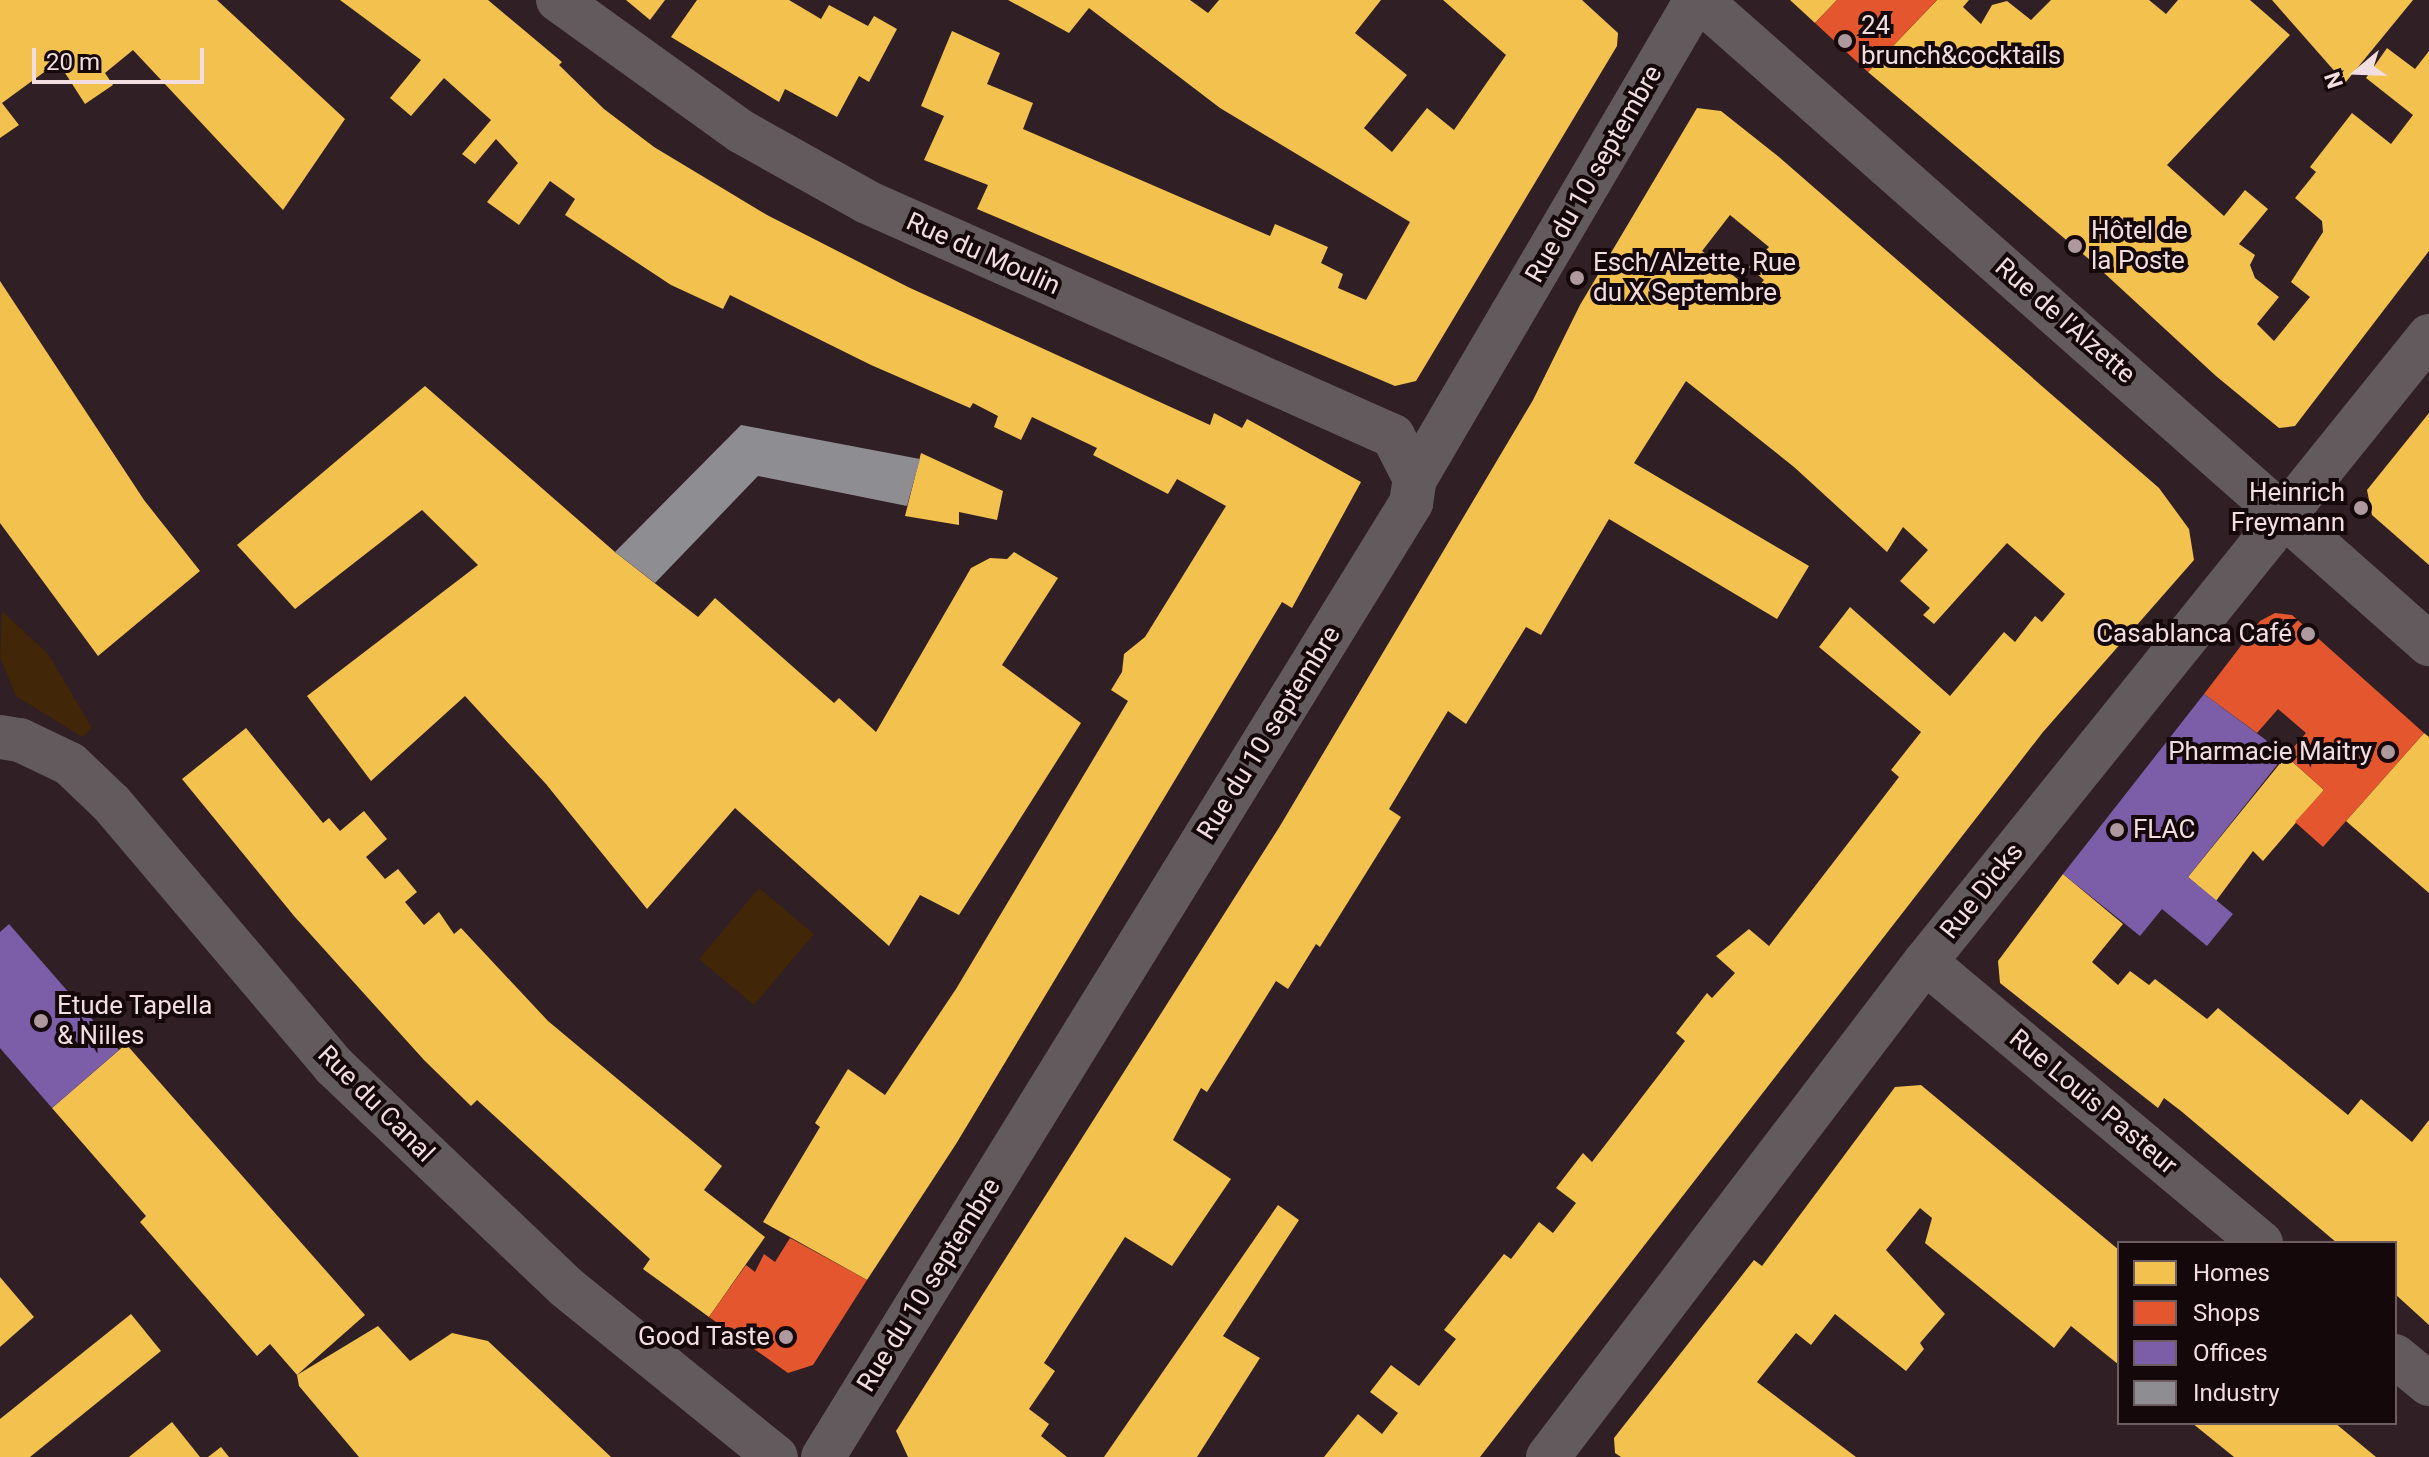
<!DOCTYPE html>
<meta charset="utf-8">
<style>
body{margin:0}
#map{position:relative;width:2429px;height:1457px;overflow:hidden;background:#301f24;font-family:Roboto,sans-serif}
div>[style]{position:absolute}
.green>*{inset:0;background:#412607}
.homes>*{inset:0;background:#f2c14e}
.shops>*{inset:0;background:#e4572e}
.offices>*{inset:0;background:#7b5ea7}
.industry>*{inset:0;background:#8d8d92}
.minor>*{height:44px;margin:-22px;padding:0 22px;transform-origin:22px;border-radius:22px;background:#625a5d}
.dots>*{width:22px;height:22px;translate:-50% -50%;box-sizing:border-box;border:4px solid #15080b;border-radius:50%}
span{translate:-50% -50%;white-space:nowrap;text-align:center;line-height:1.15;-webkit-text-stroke:8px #15080b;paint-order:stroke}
.poi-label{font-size:26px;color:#f2dde0}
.left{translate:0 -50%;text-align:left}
.right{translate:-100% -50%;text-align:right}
.street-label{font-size:26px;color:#f2dde0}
.legend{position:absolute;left:2117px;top:1241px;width:280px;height:184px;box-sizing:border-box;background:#15080b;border:2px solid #6d5d60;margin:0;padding:10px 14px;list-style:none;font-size:24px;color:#f2dde0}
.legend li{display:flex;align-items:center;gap:16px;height:40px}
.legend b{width:40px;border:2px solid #6d5d60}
.north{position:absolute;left:2317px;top:32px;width:80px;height:80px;-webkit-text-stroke:6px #15080b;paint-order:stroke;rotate:251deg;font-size:22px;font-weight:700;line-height:32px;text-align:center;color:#f2dde0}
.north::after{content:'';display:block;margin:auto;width:28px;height:36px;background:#f2dde0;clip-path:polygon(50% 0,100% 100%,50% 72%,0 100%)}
.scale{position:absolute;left:32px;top:48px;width:172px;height:36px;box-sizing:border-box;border:4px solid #f2dde0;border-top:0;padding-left:10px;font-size:24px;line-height:28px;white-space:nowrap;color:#f2dde0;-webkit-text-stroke:6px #15080b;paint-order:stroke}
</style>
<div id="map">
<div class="green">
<i style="clip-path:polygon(2px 611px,49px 655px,92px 728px,82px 737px,16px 696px,0 657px)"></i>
<i style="clip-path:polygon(759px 888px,814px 934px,754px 1005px,699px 959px)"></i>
</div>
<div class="homes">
<i style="clip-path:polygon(0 0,217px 0,345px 119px,283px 210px,133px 50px,105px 73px,113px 85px,85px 104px,58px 62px,2px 103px,19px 125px,0 138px)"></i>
<i style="clip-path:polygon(340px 0,488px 0,562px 62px,559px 65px,604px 109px,654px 147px,767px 215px,908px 287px,1210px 425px,1214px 413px,1242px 428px,1247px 419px,1361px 482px,1292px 608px,1282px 602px,956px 1144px,867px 1280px,763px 1222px,820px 1127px,815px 1123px,848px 1069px,885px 1095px,956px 989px,1128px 701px,1111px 690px,1122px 672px,1124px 654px,1145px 637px,1226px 506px,1177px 479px,1168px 494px,1093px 455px,1097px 448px,1032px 417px,1021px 440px,994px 427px,998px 416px,973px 403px,970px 408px,871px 365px,730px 295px,723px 309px,671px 285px,565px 215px,575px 199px,550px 181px,519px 225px,487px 202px,518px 163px,496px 139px,475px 164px,462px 154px,491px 120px,444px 78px,411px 116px,390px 98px,421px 60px)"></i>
<i style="clip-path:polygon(626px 0,665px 0,650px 20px)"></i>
<i style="clip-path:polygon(697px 0,789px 0,821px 19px,829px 5px,868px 26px,874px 16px,897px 29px,869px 82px,859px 76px,837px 117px,785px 89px,779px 102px,671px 37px)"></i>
<i style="clip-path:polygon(1008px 0,1190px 0,1208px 13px,1219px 0,1381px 0,1355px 33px,1407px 75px,1364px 128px,1392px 152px,1427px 108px,1454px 130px,1506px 55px,1443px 0,1582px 0,1618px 33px,1617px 46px,1416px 381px,1395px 386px,977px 209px,988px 185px,924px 160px,944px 116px,921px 106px,952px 31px,1000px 53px,987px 84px,1033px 103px,1023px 129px,1270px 236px,1275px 224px,1328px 247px,1321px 263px,1343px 274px,1338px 288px,1366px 300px,1410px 222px,1220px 108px,1089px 8px,1069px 33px)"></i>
<i style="clip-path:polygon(1790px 0,1837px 0,1815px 23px)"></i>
<i style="clip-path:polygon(1937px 0,1969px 0,1963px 7px,1981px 24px,1992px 5px,2007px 1px,2031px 20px,2051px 0,2149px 0,2166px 14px,2178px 0,2250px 0,2290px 35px,2167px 165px,2224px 216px,2245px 190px,2268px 209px,2239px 244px,2255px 255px,2250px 265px,2255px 278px,2279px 297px,2257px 324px,2274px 341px,2310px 297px,2291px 282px,2323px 232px,2322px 221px,2295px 198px,2316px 172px,2310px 167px,2352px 113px,2391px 144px,2413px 115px,2366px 78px,2387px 48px,2415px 69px,2429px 51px,2429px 251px,2295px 426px,2279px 428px,2216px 376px,2090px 260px,1868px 72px)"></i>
<i style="clip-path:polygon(2272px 0,2413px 0,2345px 83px)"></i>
<i style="clip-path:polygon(evenodd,1697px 108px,1721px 111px,1779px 157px,2159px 488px,2189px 529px,2194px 560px,2043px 732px,1480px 1457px,1324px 1457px,1358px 1414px,1382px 1434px,1398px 1413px,1370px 1392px,1391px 1365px,1419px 1386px,1456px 1339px,1444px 1330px,1504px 1254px,1511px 1259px,1539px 1222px,1553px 1233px,1576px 1203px,1556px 1188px,1583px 1153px,1592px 1162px,1685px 1041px,1676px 1033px,1707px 993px,1712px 998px,1735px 973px,1716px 956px,1749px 929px,1769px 946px,1899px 777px,1891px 770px,1921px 732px,1819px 647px,1850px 607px,1950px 696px,2004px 632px,2015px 642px,2035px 616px,2042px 622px,2065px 594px,2007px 543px,1934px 624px,1923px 615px,1930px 608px,1900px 581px,1928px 550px,1903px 527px,1887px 552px,1794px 467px,1686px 381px,1634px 463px,1809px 566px,1777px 619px,1609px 519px,1541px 635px,1526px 627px,1466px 724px,1448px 711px,1389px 809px,1401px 817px,1320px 947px,1316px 944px,1288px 989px,1276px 981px,1207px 1092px,1201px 1088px,1173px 1140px,1231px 1179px,1172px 1266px,1125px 1237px,1044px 1363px,1055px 1371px,1029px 1409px,1049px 1424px,1041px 1436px,1067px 1457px,908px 1457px,896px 1431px,1280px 826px,1533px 400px,1580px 305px,1697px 108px,1730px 215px,1769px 247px,1749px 267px,1764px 280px,1754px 292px,1702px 251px,1730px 215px)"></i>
<i style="clip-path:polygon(0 281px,144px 500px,200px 571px,98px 656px,0 523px)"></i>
<i style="clip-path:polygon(425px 386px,615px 552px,698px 617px,715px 598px,834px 703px,839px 698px,876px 732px,971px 568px,990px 558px,1007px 559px,1014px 552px,1058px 578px,1002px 665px,1081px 723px,959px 915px,920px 895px,889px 946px,735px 808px,647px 909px,546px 784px,465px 696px,371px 781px,307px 696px,478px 565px,422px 510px,295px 609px,237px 545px)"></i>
<i style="clip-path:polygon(2429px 413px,2429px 565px,2372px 515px,2367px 490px)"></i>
<i style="clip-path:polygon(921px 453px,1003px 491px,997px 520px,959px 512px,959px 525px,905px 516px)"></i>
<i style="clip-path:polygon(246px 728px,323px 823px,329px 818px,340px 831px,364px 811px,387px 839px,366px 857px,385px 879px,398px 869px,417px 892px,405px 902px,424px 925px,439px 912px,454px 934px,461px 928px,548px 1021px,722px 1166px,704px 1190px,765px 1237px,709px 1317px,643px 1269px,650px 1259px,477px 1100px,471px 1106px,424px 1060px,294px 916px,182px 779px)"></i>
<i style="clip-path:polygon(2424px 733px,2429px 737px,2429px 893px,2346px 821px)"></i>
<i style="clip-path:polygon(2286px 756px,2324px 790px,2263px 861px,2253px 851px,2216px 901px,2188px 877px)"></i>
<i style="clip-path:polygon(2063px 874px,2123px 924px,2092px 962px,2118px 985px,2130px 971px,2149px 985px,2155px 979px,2207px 1019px,2218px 1008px,2348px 1115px,2361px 1099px,2412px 1142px,2429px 1120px,2429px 1325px,2395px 1294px,2395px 1243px,2337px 1243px,2181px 1111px,2164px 1098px,2158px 1108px,2000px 983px,1998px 961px)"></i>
<i style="clip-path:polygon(126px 1044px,365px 1315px,297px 1375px,270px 1344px,257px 1356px,140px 1222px,146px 1216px,52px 1108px)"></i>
<i style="clip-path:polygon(1921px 1085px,2119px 1250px,2119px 1365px,2071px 1326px,2054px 1348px,1925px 1243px,1932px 1218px,1920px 1208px,1886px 1250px,1945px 1314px,1920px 1343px,1924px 1349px,1906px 1371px,1835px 1314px,1811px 1345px,1796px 1333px,1757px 1382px,1856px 1457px,1621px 1457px,1615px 1453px,1614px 1438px,1754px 1260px,1762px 1266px,1895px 1087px)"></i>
<i style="clip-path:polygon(1278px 1205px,1299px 1220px,1223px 1336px,1260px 1358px,1197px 1457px,1104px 1457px)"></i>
<i style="clip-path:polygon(0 1277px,34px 1317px,0 1347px)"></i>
<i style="clip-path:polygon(131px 1314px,161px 1351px,30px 1457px,0 1457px,0 1419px)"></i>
<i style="clip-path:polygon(378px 1326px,410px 1361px,452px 1333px,488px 1341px,611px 1457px,359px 1457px,299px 1386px,297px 1375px)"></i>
<i style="clip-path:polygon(172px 1422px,200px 1457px,129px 1457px)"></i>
<i style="clip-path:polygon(2192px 1423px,2335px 1423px,2376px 1457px,2234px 1457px)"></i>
<i style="clip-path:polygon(221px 1447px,229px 1457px,208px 1457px)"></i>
</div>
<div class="shops">
<i style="clip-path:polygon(1837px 0,1937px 0,1868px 72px,1815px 23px)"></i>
<i style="clip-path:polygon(2275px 613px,2292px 615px,2424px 733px,2323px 847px,2295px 822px,2324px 790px,2286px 756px,2306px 733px,2278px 709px,2257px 733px,2204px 694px,2260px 621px)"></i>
<i style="clip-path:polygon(790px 1238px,867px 1280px,813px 1365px,788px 1373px,709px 1317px,746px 1265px,755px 1272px,764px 1254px,775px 1262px)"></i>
</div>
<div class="offices">
<i style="clip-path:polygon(2204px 694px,2266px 740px,2277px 765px,2188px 877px,2233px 914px,2207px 946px,2162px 909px,2140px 936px,2063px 874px)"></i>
<i style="clip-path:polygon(9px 924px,119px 1050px,52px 1108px,0 1048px,0 932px)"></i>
</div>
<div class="industry">
<i style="clip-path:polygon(741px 425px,920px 459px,907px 506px,758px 476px,655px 583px,615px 552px)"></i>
</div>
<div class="minor">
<i style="left:558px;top:0;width:226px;rotate:35.7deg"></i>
<i style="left:742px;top:132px;width:143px;rotate:29.2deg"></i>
<i style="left:867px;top:202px;width:576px;rotate:23.98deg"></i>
<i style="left:1393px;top:436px;width:48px;rotate:62.9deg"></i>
<i style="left:1700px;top:0;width:973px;rotate:41.46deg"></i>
<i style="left:0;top:737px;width:20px;rotate:9deg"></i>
<i style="left:20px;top:740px;width:55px;rotate:25.6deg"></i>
<i style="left:70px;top:764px;width:57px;rotate:43.6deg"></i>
<i style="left:111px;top:803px;width:345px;rotate:49.7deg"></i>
<i style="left:334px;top:1066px;width:320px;rotate:43.6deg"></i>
<i style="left:566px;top:1287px;width:270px;rotate:39deg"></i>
<i style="left:1925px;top:962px;width:438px;rotate:39.9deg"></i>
<i style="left:2395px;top:1356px;width:44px;rotate:39.5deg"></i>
<i style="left:823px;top:1457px;width:1121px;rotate:-58.35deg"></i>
<i style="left:1411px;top:503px;width:24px;rotate:-81deg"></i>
<i style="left:1415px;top:479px;width:555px;rotate:-59.6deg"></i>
<i style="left:1548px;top:1457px;width:622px;rotate:-52.71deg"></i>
<i style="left:1925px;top:962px;width:804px;rotate:-51.16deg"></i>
</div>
<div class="dots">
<i style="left:1845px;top:41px;background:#ae9a9e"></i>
<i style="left:2075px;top:246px;background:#ae9a9e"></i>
<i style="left:1577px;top:278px;background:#ae9a9e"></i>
<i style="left:2361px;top:508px;background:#ae9a9e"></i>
<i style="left:2308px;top:634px;background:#ae9a9e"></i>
<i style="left:2388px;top:752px;background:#ae9a9e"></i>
<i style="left:2117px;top:830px;background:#ae9a9e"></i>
<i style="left:41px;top:1021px;background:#ae9a9e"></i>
<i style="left:786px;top:1337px;background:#ae9a9e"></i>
</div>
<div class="poi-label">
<span class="left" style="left:1861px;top:41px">24<br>brunch&amp;cocktails</span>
<span class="left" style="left:2091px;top:246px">Hôtel de<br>la Poste</span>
<span class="left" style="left:1593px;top:278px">Esch/Alzette, Rue<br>du X Septembre</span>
<span class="right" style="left:2345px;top:508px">Heinrich<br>Freymann</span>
<span class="right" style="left:2292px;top:634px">Casablanca Café</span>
<span class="right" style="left:2372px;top:752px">Pharmacie Maitry</span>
<span class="left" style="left:2133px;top:830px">FLAC</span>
<span class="left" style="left:57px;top:1021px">Etude Tapella<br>&amp; Nilles</span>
<span class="right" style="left:770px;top:1337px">Good Taste</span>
</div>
<div class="street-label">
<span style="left:1594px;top:174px;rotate:-60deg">Rue du 10 septembre</span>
<span style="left:983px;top:254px;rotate:24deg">Rue du Moulin</span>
<span style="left:2065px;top:321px;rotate:41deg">Rue de l'Alzette</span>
<span style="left:1269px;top:733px;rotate:-58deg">Rue du 10 septembre</span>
<span style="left:1982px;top:891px;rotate:-51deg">Rue Dicks</span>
<span style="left:2093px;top:1102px;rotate:40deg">Rue Louis Pasteur</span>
<span style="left:376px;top:1104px;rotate:45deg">Rue du Canal</span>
<span style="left:929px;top:1285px;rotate:-58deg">Rue du 10 septembre</span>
</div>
<ul class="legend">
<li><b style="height:22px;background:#f2c14e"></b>Homes</li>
<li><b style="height:22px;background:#e4572e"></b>Shops</li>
<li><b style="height:22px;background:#7b5ea7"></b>Offices</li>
<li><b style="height:22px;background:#8d8d92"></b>Industry</li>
</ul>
<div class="north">N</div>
<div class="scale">20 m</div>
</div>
